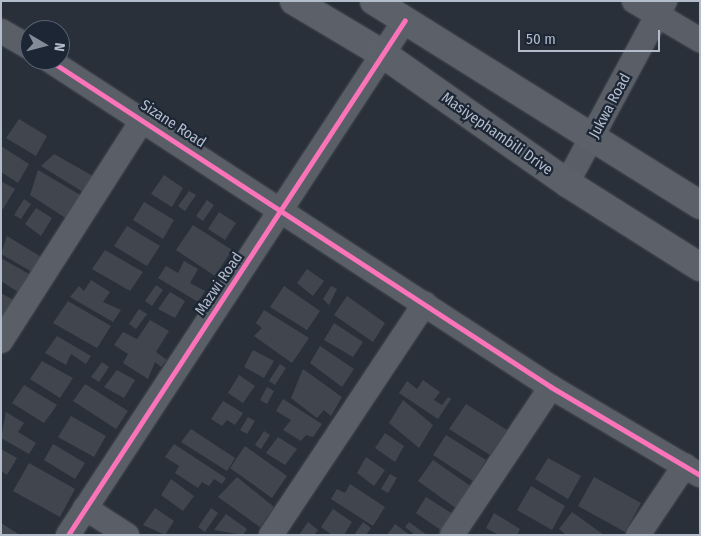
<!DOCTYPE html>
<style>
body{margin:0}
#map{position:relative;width:701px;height:536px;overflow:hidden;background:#293039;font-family:"Fira Sans Condensed",sans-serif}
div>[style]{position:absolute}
.building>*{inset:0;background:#41464e}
.roads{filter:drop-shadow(0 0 1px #484c53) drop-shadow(0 0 1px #484c53)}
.minor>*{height:24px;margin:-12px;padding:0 12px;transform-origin:12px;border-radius:12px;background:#5a5f67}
.major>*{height:28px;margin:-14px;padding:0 14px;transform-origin:14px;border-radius:14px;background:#5c6169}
.cycleway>*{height:5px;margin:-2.5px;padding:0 2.5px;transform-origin:2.5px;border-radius:2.5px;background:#fb73b8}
span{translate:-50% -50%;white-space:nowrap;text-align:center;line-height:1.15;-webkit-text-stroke:4.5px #1c2635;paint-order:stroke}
.street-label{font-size:15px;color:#b3bcca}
.frame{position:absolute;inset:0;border:2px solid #b3bcca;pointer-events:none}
.north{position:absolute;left:20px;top:20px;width:50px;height:50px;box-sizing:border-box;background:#1c2635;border:1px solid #586271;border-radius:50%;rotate:98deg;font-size:14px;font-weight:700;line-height:20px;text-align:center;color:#b3bcca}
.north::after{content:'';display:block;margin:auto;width:18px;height:22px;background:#838b97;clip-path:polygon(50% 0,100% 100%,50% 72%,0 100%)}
.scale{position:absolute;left:518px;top:30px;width:142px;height:22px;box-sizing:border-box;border:2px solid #b3bcca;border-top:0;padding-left:6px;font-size:15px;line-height:18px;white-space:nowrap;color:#b3bcca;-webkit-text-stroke:4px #1c2635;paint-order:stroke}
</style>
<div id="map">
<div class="building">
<i style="clip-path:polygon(19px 119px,47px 136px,36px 156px,6px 138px)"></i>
<i style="clip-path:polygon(1px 146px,29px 164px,18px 183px,1px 172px)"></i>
<i style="clip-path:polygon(54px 154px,93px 176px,83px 192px,41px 166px)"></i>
<i style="clip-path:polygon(38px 170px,82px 196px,67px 219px,30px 195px)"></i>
<i style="clip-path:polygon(164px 175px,183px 188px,172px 207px,151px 194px)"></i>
<i style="clip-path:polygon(1px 181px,15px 189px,3px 209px,1px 208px)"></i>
<i style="clip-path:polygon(189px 191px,196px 195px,185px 211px,178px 206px)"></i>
<i style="clip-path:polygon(24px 199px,31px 204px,21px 219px,14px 215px)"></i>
<i style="clip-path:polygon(207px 200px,214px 205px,203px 221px,196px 216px)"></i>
<i style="clip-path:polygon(144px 202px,174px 220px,163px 239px,133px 220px)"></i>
<i style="clip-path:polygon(36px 208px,52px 218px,41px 236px,25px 224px)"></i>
<i style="clip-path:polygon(219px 212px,236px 223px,225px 240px,208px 229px)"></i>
<i style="clip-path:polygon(193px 225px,232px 250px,215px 276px,176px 250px)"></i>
<i style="clip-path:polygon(127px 226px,160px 246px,147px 266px,114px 246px)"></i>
<i style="clip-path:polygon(7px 236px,43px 258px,34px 273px,1px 254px)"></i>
<i style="clip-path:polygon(105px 250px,143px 272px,130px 291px,92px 269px)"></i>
<i style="clip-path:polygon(1px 258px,29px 274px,18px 292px,1px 281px)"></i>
<i style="clip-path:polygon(184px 261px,198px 269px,190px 283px,205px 291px,198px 302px,158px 278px,166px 266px,178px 273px)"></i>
<i style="clip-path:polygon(307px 269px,324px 281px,313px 296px,297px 283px)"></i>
<i style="clip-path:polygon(91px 280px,110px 292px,103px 302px,121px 310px,113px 322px,70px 297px,79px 286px,84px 291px)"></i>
<i style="clip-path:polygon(156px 285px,163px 290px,152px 306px,145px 301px)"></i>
<i style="clip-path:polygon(284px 286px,320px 311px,307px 330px,270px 307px)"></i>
<i style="clip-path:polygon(331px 286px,337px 289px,329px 305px,323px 299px)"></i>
<i style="clip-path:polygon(170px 292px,185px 301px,175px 318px,158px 309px)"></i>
<i style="clip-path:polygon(1px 293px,15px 301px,1px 323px)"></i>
<i style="clip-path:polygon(347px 296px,385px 323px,373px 342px,334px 315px)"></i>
<i style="clip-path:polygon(68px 301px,111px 326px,97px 348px,53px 323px)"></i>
<i style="clip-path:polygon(139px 309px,147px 314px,136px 329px,129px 324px)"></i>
<i style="clip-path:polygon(264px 310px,309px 338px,292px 363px,254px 336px,262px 328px,256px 323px)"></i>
<i style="clip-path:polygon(150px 320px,169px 331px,156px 352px,167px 360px,161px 367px,155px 362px,148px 379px,123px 363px,128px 354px,114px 345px,123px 332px,137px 339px)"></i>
<i style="clip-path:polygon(334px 323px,363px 342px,353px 357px,324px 340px)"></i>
<i style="clip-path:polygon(57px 336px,91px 356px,86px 364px,71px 354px,66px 365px,45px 353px)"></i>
<i style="clip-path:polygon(320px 346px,354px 369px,342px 387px,310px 363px)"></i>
<i style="clip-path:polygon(253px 350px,274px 361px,264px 378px,244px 367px)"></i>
<i style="clip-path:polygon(42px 361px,73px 378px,60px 398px,30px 379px)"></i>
<i style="clip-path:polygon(102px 362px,109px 367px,99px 382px,91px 377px)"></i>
<i style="clip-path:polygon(280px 364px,286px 368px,275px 385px,269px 381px)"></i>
<i style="clip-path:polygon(303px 369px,342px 397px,331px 416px,324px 410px,317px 418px,291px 398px)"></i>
<i style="clip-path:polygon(117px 370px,135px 380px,124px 398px,104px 387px)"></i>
<i style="clip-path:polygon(239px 375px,255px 386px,243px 403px,228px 393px)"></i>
<i style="clip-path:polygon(423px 380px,440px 392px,434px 400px,442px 405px,448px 397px,451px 399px,438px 419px,399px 393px,407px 381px,417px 389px)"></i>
<i style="clip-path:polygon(85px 384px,128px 411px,116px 429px,73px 401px)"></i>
<i style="clip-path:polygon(24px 385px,57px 405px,44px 423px,12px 403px)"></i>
<i style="clip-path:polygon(267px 387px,274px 391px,267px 404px,260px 400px)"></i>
<i style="clip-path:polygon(283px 399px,322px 424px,313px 437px,306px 435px,301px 441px,283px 430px,291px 420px,276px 411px)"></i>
<i style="clip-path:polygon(403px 400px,433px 425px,419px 448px,389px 423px)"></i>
<i style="clip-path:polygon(223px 401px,243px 413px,235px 425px,227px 420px,222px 426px,211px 419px)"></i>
<i style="clip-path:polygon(466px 404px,507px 430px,490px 455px,449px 429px)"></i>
<i style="clip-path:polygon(6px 412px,24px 423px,18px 432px,36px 443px,29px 454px,1px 438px)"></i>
<i style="clip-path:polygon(71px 416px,106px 436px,94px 457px,58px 437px)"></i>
<i style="clip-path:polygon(248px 417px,255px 421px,247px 434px,240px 430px)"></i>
<i style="clip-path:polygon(191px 429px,235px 458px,227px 471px,181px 442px)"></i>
<i style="clip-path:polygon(264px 431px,270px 435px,261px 449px,255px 445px)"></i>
<i style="clip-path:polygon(385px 433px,404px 446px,395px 462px,375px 448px)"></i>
<i style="clip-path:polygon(446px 435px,486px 460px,473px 481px,433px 455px)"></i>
<i style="clip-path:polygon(278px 437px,297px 449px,285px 465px,266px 453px)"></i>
<i style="clip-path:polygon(53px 444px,85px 463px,75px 479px,44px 460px)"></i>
<i style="clip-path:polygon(174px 444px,226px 478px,222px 484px,214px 479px,209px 486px,202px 482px,198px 488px,175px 473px,179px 466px,165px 457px)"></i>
<i style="clip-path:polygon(245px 446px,287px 476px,272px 498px,230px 468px)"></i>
<i style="clip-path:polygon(1px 449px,17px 458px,7px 475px,1px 471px)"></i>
<i style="clip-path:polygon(366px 457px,385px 470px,374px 486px,357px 473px)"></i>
<i style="clip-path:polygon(548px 458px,581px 476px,568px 499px,535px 479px)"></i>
<i style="clip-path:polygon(433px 460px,472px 487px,457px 509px,418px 481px)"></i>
<i style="clip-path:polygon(29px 463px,75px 489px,60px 517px,13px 491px)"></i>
<i style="clip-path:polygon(390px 474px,397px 478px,388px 493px,381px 489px)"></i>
<i style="clip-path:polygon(237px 477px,274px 507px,260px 527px,218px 497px)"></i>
<i style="clip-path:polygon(594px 477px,641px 503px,625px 532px,578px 506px)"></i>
<i style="clip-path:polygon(171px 479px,194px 496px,183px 511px,161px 495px)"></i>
<i style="clip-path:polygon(350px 484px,385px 507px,373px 526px,331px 499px,337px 489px,345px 493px)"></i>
<i style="clip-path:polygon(531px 486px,565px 506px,552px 530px,517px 510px)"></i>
<i style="clip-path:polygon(426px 497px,456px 516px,445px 533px,416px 513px)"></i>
<i style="clip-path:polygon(155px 508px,174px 521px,165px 535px,143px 525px)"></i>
<i style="clip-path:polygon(211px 508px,218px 513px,205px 532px,198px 527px)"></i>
<i style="clip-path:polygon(333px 509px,352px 522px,344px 535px,332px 535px,321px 527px)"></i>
<i style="clip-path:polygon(572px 512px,604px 535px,566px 535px,559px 529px)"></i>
<i style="clip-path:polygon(494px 513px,520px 529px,517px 535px,498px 535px,486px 528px)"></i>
<i style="clip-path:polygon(226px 514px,247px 529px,243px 535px,214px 530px)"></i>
<i style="clip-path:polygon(308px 522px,318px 530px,314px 535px,299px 535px)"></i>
<i style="clip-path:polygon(363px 522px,371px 528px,366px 535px,354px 535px)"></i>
<i style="clip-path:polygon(409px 522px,427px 535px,415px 535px,405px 527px)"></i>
<i style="clip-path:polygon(1px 523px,20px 535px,1px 535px)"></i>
<i style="clip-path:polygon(395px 524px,410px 535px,387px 535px)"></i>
</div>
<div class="roads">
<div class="minor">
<i style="left:634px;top:1px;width:77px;rotate:30.6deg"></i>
<i style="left:1px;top:31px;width:34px;rotate:30deg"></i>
<i style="left:49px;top:60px;width:599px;rotate:33.08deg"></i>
<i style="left:551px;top:387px;width:173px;rotate:30.6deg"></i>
<i style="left:567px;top:183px;width:207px;rotate:-61.7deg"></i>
<i style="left:1px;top:341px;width:264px;rotate:-57.4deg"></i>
<i style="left:85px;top:508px;width:50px;rotate:32.7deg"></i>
<i style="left:68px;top:535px;width:615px;rotate:-56.8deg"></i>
<i style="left:271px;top:535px;width:278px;rotate:-56.4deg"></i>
<i style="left:452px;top:535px;width:178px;rotate:-56.2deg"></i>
<i style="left:638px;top:535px;width:84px;rotate:-56.1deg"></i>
</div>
<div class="major">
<i style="left:294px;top:1px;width:104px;rotate:30.8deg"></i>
<i style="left:383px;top:54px;width:225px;rotate:35deg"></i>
<i style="left:567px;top:183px;width:157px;rotate:32.3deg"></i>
<i style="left:374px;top:1px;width:385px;rotate:32deg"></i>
</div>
</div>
<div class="cycleway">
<i style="left:49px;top:60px;width:599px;rotate:33.08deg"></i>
<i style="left:551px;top:387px;width:173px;rotate:30.6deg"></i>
<i style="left:68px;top:535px;width:615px;rotate:-56.8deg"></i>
</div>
<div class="street-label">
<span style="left:610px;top:106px;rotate:-62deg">Jukwa Road</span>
<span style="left:173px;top:124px;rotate:33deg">Sizane Road</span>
<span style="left:497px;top:134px;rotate:35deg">Masiyephambili Drive</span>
<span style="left:219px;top:284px;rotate:-56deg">Mazwi Road</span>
</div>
<div class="frame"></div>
<div class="north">N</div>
<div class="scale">50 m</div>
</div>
